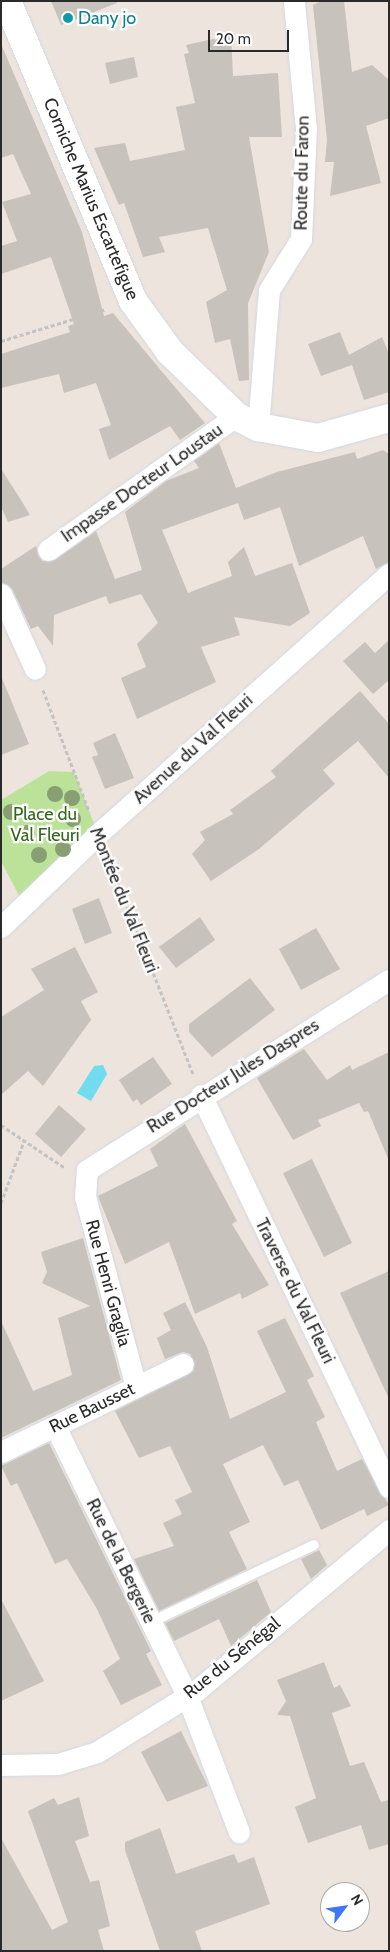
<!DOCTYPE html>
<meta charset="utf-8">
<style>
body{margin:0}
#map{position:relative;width:390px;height:1952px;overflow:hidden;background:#ece4dd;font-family:Cabin,sans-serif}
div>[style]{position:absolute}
.green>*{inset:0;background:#bce299}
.water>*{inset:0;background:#70dcee}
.building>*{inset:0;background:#c7c2bb}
.path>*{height:3px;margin-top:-1.5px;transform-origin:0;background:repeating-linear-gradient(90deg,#c3c3c3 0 4px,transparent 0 6.5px)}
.roads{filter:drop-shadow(0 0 1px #d2d7e3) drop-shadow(0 0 1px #d2d7e3)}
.service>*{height:10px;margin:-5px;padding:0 5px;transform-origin:5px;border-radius:5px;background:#fff}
.minor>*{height:21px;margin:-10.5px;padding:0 10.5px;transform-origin:10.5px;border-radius:10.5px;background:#fff}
.secondary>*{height:28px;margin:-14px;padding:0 14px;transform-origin:14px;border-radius:14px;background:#fff}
.trees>*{width:16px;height:16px;margin:-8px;border-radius:50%;background:#879f72}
.dots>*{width:14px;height:14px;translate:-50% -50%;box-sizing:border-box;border:2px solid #fff;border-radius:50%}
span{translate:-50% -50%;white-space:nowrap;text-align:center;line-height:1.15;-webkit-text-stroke:4.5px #fff;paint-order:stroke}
.culture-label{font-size:18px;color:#0d838f}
.left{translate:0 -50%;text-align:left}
.street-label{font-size:18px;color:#2a2a2a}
.park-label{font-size:18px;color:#34671b}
.frame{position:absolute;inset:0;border:2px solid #2a2a2a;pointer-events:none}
.north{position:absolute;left:320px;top:1882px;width:50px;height:50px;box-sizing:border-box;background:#fff;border:1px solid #aaa;border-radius:50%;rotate:59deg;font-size:14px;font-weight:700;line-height:20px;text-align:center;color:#2a2a2a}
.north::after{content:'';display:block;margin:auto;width:18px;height:22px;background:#3e78f8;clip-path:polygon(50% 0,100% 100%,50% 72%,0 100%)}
.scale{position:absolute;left:208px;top:30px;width:81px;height:22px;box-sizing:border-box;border:2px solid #2a2a2a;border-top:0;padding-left:6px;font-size:15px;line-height:18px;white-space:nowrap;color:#2a2a2a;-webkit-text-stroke:4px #fff;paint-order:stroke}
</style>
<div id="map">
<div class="green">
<i style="clip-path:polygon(49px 771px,74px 772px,98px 834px,24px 905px,1px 861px,1px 800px)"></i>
</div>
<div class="water">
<i style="clip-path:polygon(103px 1065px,107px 1074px,91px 1101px,77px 1093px,94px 1066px)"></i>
</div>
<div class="building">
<i style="clip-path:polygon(51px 1px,117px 1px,117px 3px,61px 25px)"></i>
<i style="clip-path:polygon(321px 1px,344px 1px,352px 72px,372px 65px,389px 80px,389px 118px,366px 126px,381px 183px,330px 196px,334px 162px,325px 162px,327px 140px,313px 5px)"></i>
<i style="clip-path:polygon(231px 35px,233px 76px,278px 73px,282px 137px,249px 137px,269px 252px,248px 303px,249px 380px,239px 381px,230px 339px,215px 343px,206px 302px,227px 290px,208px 228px,159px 237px,165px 252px,143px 257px,124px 203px,119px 205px,94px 148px,125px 143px,130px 161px,185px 150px,176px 107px,195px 103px,184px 54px,189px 53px,186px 45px)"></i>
<i style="clip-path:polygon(1px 44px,82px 232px,104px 316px,113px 313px,205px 423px,180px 440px,170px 426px,109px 460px,99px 429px,111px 425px,96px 383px,64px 393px,59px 374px,1px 388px,1px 354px,70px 332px,68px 326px,74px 324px,51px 257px,1px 274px,1px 246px,17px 241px,2px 202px,31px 194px,13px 154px,1px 158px)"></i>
<i style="clip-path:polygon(134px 57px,138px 77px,110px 84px,105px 63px)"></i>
<i style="clip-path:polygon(340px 332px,349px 355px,382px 337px,389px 354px,389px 392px,364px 400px,352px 365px,321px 376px,308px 344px)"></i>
<i style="clip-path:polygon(219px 443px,236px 488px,277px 472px,355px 452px,357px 459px,383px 450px,389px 454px,389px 562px,376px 569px,363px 536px,299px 566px,280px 507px,244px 520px,238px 503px,162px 530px,188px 593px,232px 576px,228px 562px,244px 547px,255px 576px,292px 563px,310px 613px,290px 626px,234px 617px,240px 635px,201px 647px,216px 682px,137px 719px,121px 678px,146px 667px,137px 644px,158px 623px,141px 594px,109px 604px,106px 596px,54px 615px,53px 646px,38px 626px,31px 629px,12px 589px,1px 582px,1px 569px,36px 546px,42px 561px,55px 560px,96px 531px,115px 579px,142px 570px,125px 512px,166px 481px,199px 468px,194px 461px)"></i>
<i style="clip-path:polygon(1px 469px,21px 500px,30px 515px,8px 522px,1px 507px)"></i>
<i style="clip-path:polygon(389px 640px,389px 680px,373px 694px,343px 661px,365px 642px,375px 653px)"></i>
<i style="clip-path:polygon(1px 676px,29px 744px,1px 755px)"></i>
<i style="clip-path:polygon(360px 691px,389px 724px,389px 778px,358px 741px,323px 770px,335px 784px,259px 849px,211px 881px,192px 854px,205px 840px,200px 832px,233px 814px,230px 810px,276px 777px,271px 771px)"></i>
<i style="clip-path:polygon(115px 733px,134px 778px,105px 789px,92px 757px,98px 755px,93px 743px)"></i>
<i style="clip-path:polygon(99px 898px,112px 933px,85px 944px,72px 909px)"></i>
<i style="clip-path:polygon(200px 917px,215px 940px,176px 968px,159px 947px)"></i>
<i style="clip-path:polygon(316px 928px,340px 969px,301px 990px,279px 949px)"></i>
<i style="clip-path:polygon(75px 947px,98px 992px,81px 1001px,91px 1020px,43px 1086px,28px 1071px,1px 1095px,1px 1017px,44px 990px,31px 969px)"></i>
<i style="clip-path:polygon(250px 978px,275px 1010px,212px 1057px,189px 1032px,189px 1024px)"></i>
<i style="clip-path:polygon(304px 1049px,327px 1080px,350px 1065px,352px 1070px,389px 1052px,389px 1161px,368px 1111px,364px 1112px,359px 1103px,318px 1120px,321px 1126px,293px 1140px,257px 1078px)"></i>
<i style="clip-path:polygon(153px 1057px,172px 1084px,141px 1105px,137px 1099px,133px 1102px,119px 1080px)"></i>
<i style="clip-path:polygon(59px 1105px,86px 1129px,61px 1157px,35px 1134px)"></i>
<i style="clip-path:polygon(185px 1124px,237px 1221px,232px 1224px,269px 1285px,242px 1299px,240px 1293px,195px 1314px,169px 1242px,125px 1264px,98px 1196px,158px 1166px,150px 1149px)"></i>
<i style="clip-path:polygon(312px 1159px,352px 1243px,324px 1257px,283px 1173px)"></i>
<i style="clip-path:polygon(83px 1238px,121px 1380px,1px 1438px,1px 1321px,33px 1391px,72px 1375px,58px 1318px,90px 1306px,42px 1283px,47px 1272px,41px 1252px)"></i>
<i style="clip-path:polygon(389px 1271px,389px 1399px,340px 1293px)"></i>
<i style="clip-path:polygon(185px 1302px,207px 1347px,230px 1419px,286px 1392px,257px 1331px,285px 1318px,314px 1376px,307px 1380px,325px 1417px,316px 1422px,337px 1471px,362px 1459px,389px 1505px,367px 1516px,364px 1509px,321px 1530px,298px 1480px,284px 1486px,263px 1445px,223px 1464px,250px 1522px,229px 1532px,247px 1569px,159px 1611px,134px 1559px,174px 1546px,163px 1523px,182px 1514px,175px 1500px,192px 1492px,170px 1446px,139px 1458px,115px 1411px,194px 1371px,190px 1354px,183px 1352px,165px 1359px,157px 1338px,171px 1330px,163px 1313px)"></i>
<i style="clip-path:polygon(49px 1443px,151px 1651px,146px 1654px,162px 1685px,121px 1705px,103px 1671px,120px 1659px,97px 1609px,67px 1559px,55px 1564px,17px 1483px,11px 1486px,1px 1466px)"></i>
<i style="clip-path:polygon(319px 1550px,327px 1565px,311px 1579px,301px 1559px)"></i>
<i style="clip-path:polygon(257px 1580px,271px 1612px,231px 1646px,219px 1619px,174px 1641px,165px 1623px)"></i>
<i style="clip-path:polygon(1px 1599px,44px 1681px,1px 1701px)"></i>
<i style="clip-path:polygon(324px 1662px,334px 1688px,340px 1685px,351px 1706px,332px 1713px,350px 1766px,364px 1762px,381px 1802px,389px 1800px,389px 1844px,369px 1850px,361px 1825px,308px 1843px,295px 1807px,316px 1798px,290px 1716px,277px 1715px,286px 1701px,277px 1680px)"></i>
<i style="clip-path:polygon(181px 1731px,208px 1786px,167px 1802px,141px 1752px)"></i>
<i style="clip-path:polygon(79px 1797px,89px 1836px,75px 1841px,90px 1882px,99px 1880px,110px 1926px,98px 1930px,104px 1951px,1px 1951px,1px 1838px,52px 1930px,68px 1922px,28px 1811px,54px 1798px,58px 1805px)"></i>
<i style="clip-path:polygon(160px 1828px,176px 1874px,234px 1854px,238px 1863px,254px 1857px,270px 1904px,195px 1931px,202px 1951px,160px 1951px,125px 1850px,125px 1842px)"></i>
</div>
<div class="path">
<i style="left:1px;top:341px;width:110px;rotate:-16.9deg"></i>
<i style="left:43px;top:690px;width:129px;rotate:69.2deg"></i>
<i style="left:108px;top:858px;width:232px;rotate:68.5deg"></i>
<i style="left:1px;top:1125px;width:76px;rotate:33.7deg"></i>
<i style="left:1px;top:1203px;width:66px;rotate:-69.6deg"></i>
</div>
<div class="roads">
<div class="service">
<i style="left:151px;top:1622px;width:180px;rotate:-25.3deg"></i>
</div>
<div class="minor">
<i style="left:258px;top:427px;width:137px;rotate:-85.4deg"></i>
<i style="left:269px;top:290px;width:60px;rotate:-57.9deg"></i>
<i style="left:301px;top:239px;width:110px;rotate:-87.4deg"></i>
<i style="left:306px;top:129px;width:129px;rotate:-95.4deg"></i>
<i style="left:48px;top:550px;width:231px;rotate:-35.5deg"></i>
<i style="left:1px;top:594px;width:82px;rotate:65.6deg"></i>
<i style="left:1px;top:927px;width:134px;rotate:-43.8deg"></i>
<i style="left:98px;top:834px;width:390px;rotate:-41.8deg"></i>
<i style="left:201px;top:1095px;width:435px;rotate:64.4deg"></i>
<i style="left:136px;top:1387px;width:197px;rotate:-105deg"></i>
<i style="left:85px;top:1197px;width:27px;rotate:-86deg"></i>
<i style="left:87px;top:1170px;width:357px;rotate:-32.2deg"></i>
<i style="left:55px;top:1426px;width:301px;rotate:63.9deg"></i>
<i style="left:187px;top:1696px;width:146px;rotate:69.1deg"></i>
<i style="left:1px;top:1452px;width:202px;rotate:-25.8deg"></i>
<i style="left:1px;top:1765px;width:57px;rotate:-1deg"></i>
<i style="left:58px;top:1764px;width:41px;rotate:-17.1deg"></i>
<i style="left:97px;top:1752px;width:118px;rotate:-31.8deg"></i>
<i style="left:197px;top:1690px;width:250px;rotate:-39.8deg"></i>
</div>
<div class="secondary">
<i style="left:7px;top:1px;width:325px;rotate:67.2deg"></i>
<i style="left:133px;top:301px;width:63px;rotate:54deg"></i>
<i style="left:170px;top:352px;width:92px;rotate:44.1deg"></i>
<i style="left:236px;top:416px;width:25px;rotate:27deg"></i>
<i style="left:258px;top:427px;width:61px;rotate:10.4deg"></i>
<i style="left:318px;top:438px;width:74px;rotate:-15.7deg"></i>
</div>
</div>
<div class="trees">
<i style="left:55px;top:794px"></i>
<i style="left:72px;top:798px"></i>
<i style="left:11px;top:812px"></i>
<i style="left:73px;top:819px"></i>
<i style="left:27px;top:833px"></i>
<i style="left:63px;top:849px"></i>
<i style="left:39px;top:855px"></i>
</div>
<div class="dots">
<i style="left:68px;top:18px;background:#0f9aa8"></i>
</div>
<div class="culture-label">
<span class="left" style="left:78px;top:18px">Dany jo</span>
</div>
<div class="street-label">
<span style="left:302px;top:173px;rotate:-89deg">Route du Faron</span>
<span style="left:91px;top:199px;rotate:67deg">Corniche Marius Escartefigue</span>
<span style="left:142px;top:483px;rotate:-35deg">Impasse Docteur Loustau</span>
<span style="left:193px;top:749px;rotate:-42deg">Avenue du Val Fleuri</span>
<span style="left:124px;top:900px;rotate:68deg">Montée du Val Fleuri</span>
<span style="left:233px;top:1076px;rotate:-32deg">Rue Docteur Jules Daspres</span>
<span style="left:108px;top:1283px;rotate:75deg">Rue Henri Graglia</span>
<span style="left:295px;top:1291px;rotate:64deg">Traverse du Val Fleuri</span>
<span style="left:92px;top:1408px;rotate:-26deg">Rue Bausset</span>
<span style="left:121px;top:1561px;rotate:64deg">Rue de la Bergerie</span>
<span style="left:232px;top:1658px;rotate:-39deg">Rue du Sénégal</span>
</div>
<div class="park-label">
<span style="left:45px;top:825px">Place du<br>Val Fleuri</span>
</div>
<div class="frame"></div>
<div class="north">N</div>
<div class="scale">20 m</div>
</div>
